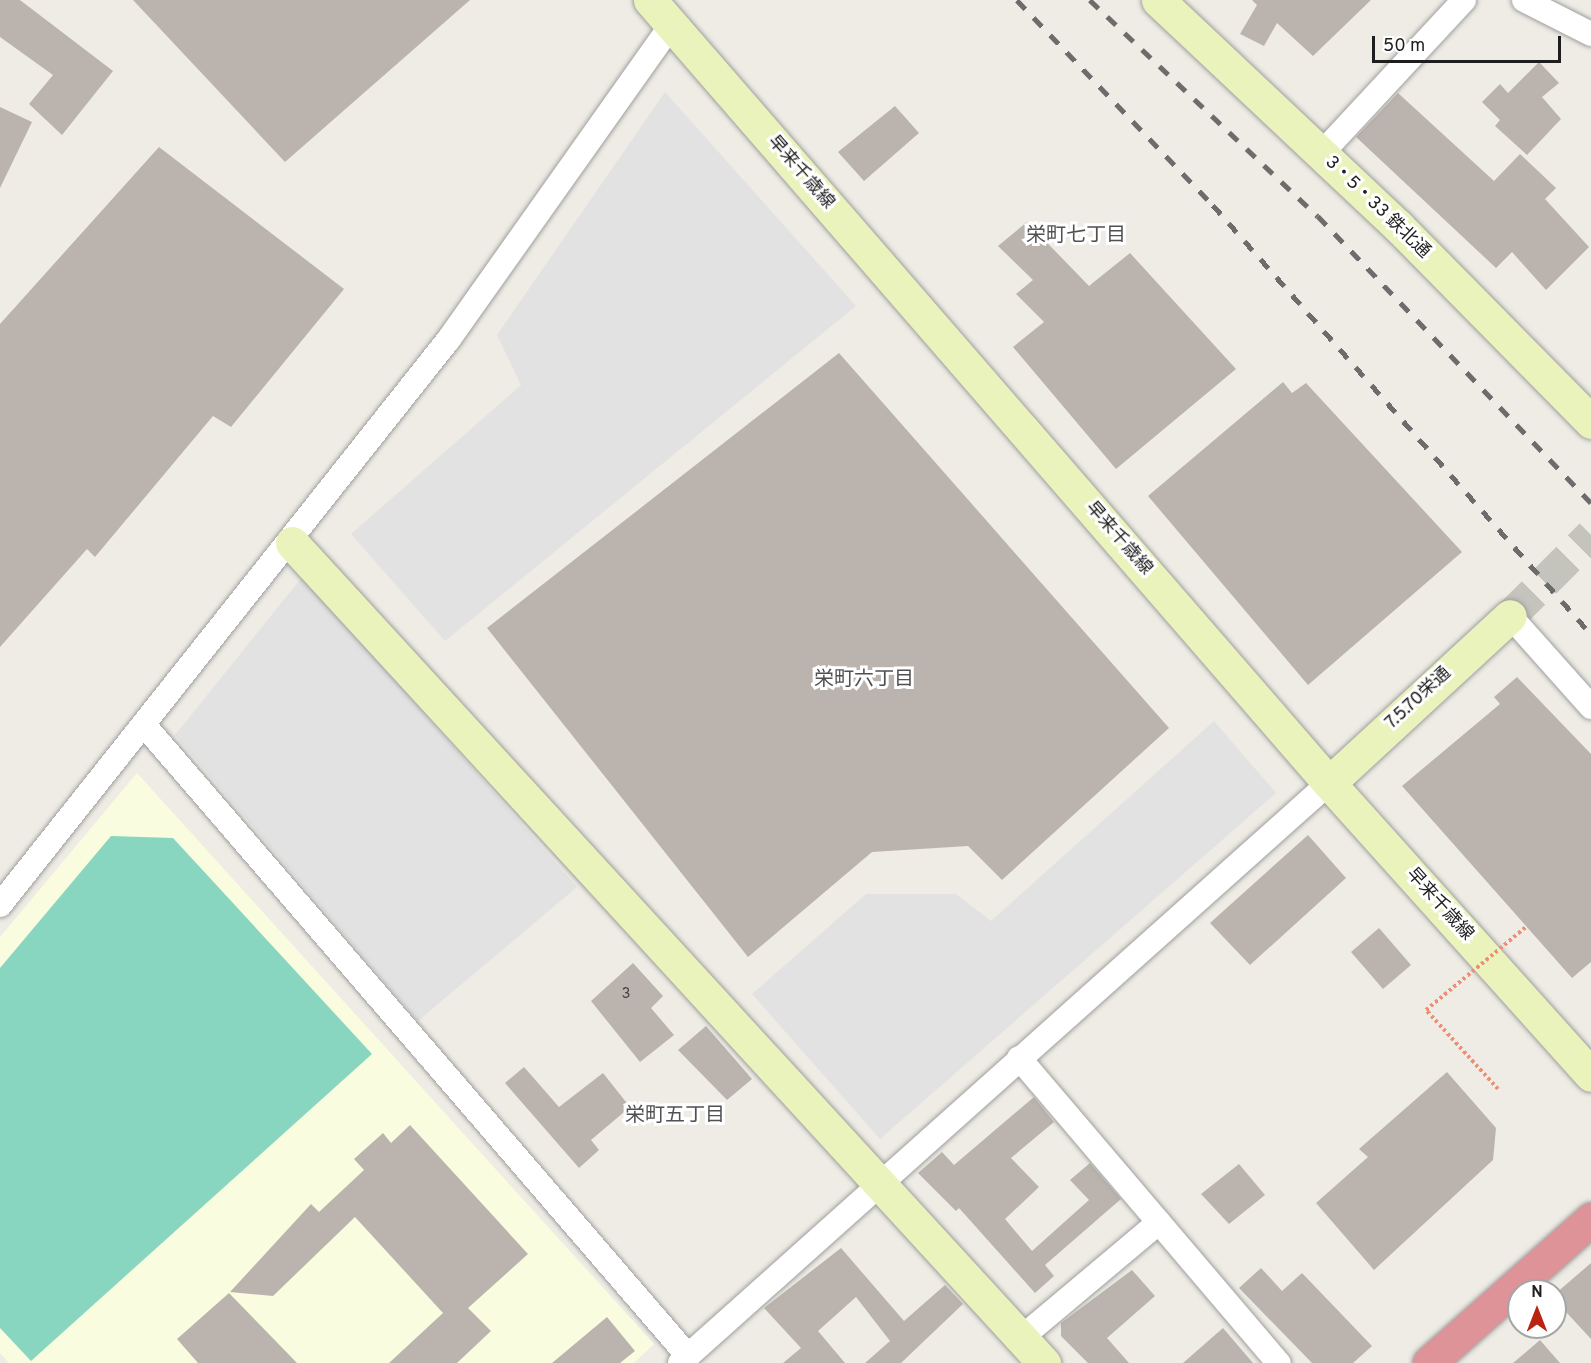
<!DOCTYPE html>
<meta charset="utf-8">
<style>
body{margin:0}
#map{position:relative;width:1591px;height:1363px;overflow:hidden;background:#eeece4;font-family:Overpass,"Noto Sans JP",sans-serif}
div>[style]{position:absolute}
.education>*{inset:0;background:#f9fcdf}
.pitch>*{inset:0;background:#89d6c0}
.parking>*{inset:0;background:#e2e2e2}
.building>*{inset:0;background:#bbb4ae}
.secondary-tunnel>*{height:33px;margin-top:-16.5px;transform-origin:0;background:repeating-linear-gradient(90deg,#c4c3bc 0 33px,transparent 0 49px)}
.roads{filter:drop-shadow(0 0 2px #9f9f9f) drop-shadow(0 0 2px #9f9f9f)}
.street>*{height:24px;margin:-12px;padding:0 12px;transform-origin:12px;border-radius:12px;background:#fff}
.secondary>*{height:33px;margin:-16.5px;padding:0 16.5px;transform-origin:16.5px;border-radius:16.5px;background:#ebf3bd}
.highway>*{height:33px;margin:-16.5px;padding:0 16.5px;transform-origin:16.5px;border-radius:16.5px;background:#de9399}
.rail>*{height:4.5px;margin-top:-2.25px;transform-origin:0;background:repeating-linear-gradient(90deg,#6c6c6c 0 12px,transparent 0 24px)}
.path-bridge>*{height:4px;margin-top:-2px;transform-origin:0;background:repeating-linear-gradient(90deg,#ed8f76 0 3px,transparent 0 6px)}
span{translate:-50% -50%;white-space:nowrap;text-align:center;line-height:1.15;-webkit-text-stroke:6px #fff;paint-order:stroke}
.number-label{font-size:15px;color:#454442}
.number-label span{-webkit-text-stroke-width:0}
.street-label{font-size:18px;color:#1e1e1e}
.neighbourhood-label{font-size:20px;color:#515151}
.north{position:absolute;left:1507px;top:1279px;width:60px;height:60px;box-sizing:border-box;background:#fff;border:2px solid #a5a5a5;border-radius:50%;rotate:0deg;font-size:16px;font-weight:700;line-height:24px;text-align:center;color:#1e1e1e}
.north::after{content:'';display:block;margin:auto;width:21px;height:27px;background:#b92312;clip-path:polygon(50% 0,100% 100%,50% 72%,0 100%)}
.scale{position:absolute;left:1372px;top:36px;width:189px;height:27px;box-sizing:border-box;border:3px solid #1e1e1e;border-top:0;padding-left:8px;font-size:18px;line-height:21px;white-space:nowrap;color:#1e1e1e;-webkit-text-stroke:4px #fff;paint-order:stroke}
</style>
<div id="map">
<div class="education">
<i style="clip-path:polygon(137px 773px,654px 1344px,634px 1363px,9px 1363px,0 1353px,0 937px)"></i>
</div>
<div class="pitch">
<i style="clip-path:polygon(111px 836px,173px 838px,372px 1054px,31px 1361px,0 1328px,0 968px)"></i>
</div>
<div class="parking">
<i style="clip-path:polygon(665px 92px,856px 306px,445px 641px,351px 534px,521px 385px,497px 335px)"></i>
<i style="clip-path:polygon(303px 576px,577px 887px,418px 1021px,175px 735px)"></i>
<i style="clip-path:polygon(1214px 721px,1276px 793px,880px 1139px,752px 994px,866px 894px,956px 894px,991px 921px)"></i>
</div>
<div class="building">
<i style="clip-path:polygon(0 0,20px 0,113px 71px,62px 135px,29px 104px,53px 75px,0 37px)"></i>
<i style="clip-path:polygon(133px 0,470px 0,285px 162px)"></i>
<i style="clip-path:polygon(1252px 0,1371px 0,1313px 56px,1277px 23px,1264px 46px,1240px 34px,1257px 5px)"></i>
<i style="clip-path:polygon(1539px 62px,1559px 83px,1542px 97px,1561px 119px,1527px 155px,1495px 126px,1500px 120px,1482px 102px,1500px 84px,1508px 93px)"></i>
<i style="clip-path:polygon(1398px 93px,1494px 181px,1520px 154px,1556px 188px,1545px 199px,1589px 247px,1546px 290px,1512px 252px,1496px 268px,1356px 137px)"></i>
<i style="clip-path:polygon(895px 106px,919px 133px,864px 181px,838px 152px)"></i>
<i style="clip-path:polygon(0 107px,32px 122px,0 188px)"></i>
<i style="clip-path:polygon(159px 147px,344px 289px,231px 427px,213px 416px,95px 557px,87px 549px,0 647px,0 324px)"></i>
<i style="clip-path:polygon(1027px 222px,1089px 286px,1130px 253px,1236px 369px,1116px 469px,1013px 347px,1044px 322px,1016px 294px,1033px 280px,998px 246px)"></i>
<i style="clip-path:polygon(839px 353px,1169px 728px,1002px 880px,968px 846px,872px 852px,748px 957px,487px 628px)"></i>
<i style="clip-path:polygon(1283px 382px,1292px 393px,1306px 383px,1462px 552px,1308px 685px,1148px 496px)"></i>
<i style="clip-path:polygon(1517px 677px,1591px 754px,1591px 962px,1572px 978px,1402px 786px,1500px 704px,1494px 697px)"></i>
<i style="clip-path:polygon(1308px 835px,1346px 878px,1250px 965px,1210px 923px)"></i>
<i style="clip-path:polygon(1379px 928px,1411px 965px,1383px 989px,1351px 952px)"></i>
<i style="clip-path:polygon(633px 963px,663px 996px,651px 1008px,674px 1035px,640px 1062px,591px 1001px)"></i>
<i style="clip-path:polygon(706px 1026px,752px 1079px,727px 1100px,678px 1050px)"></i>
<i style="clip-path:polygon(524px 1067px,559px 1107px,603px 1073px,630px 1107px,591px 1140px,599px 1150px,579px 1168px,505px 1083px)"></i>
<i style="clip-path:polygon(1447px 1072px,1496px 1128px,1493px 1160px,1374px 1270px,1316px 1203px,1368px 1157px,1359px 1149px)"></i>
<i style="clip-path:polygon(1034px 1097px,1054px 1122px,1011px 1158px,1039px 1187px,1005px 1219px,1032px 1251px,1089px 1200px,1070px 1180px,1090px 1163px,1121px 1199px,1045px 1265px,1054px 1276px,1035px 1293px,959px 1208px,956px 1211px,918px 1173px,942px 1152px,954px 1165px)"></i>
<i style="clip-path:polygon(410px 1125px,528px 1254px,468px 1308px,491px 1331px,457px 1363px,389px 1363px,443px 1313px,355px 1217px,273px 1296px,230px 1292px,311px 1204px,319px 1212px,364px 1170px,354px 1159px,383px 1133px,391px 1143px)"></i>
<i style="clip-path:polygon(1239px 1164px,1265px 1195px,1229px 1224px,1201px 1194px)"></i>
<i style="clip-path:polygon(841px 1248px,904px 1321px,945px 1285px,963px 1304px,901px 1363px,865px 1363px,890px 1341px,856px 1297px,818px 1331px,845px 1363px,783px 1363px,801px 1348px,764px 1308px)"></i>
<i style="clip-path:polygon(1591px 1263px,1591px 1339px,1555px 1300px,1555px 1294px)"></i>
<i style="clip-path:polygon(1261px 1268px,1282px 1291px,1302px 1273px,1372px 1346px,1353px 1363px,1312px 1363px,1239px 1288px)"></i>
<i style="clip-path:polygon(1132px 1270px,1155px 1296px,1107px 1338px,1129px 1363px,1088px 1363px,1061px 1336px,1061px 1323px)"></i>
<i style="clip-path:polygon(229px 1293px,297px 1363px,198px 1363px,177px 1339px)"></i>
<i style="clip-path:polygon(607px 1317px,635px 1351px,620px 1363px,552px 1363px)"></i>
<i style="clip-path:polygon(1223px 1328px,1253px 1363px,1183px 1363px)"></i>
<i style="clip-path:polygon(1540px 1340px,1560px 1363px,1513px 1363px)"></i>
</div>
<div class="secondary-tunnel">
<i style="left:1510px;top:616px;width:115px;rotate:-45deg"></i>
</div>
<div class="roads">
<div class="street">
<i style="left:1524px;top:0;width:75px;rotate:26.9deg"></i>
<i style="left:1321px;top:154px;width:210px;rotate:-47.1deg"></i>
<i style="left:1510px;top:616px;width:122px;rotate:48.3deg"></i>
<i style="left:145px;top:726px;width:832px;rotate:49.24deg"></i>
<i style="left:0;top:905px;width:722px;rotate:-51.58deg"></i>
<i style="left:449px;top:339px;width:385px;rotate:-54.7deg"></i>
<i style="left:1019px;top:1058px;width:401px;rotate:49.6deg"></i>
<i style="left:1021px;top:1338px;width:180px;rotate:-40deg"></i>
<i style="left:680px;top:1363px;width:870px;rotate:-41.79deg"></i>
</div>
<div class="secondary">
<i style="left:650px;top:0;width:1036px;rotate:49.07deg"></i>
<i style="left:1329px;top:783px;width:392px;rotate:48.1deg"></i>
<i style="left:1158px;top:0;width:331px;rotate:43.3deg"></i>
<i style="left:1399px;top:227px;width:274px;rotate:45.4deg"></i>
<i style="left:292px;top:543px;width:1113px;rotate:47.48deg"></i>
<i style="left:1329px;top:783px;width:246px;rotate:-42.7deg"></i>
</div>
<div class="highway">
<i style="left:1429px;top:1363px;width:217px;rotate:-41.6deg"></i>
</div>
</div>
<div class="rail">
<i style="left:1017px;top:0;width:284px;rotate:46.3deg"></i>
<i style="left:1213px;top:205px;width:572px;rotate:48.62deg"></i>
<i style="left:1090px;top:0;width:314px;rotate:43.5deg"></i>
<i style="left:1318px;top:216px;width:396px;rotate:46.4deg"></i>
</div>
<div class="path-bridge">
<i style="left:1498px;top:1089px;width:107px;rotate:-132.3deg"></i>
<i style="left:1426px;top:1010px;width:131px;rotate:-39.7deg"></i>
</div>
<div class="number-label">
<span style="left:626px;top:995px">3</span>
</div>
<div class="street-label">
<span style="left:800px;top:173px;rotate:49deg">早来千歳線</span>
<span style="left:1377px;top:208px;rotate:44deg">3・5・33 鉄北通</span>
<span style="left:1118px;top:539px;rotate:49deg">早来千歳線</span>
<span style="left:1419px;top:699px;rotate:-43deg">7.5.70栄通</span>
<span style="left:1439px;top:905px;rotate:48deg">早来千歳線</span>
</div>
<div class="neighbourhood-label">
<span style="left:1076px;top:236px">栄町七丁目</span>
<span style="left:864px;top:680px">栄町六丁目</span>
<span style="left:675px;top:1116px">栄町五丁目</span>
</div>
<div class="north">N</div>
<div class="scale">50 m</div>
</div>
